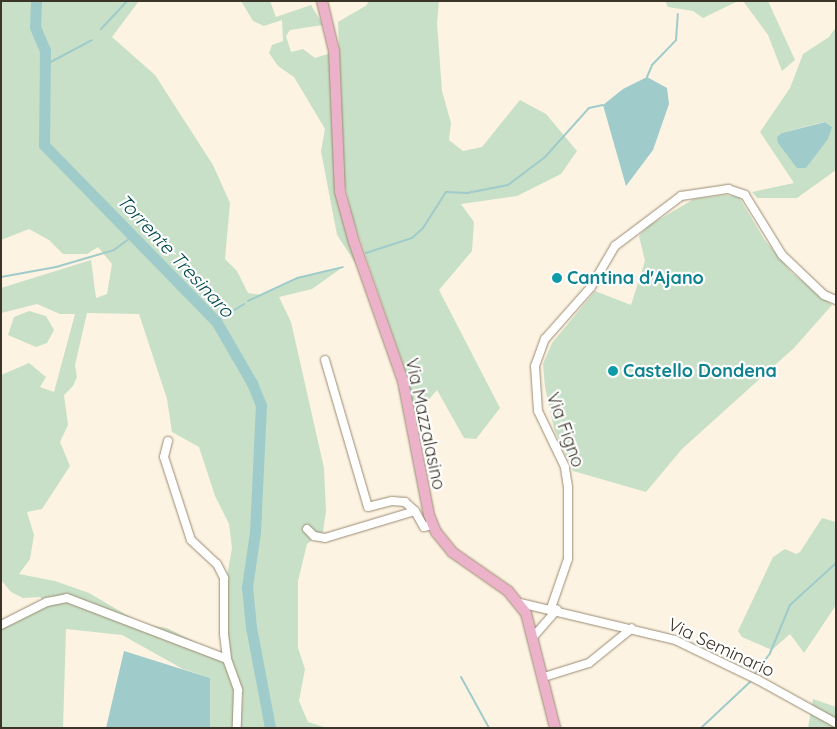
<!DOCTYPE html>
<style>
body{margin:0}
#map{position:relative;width:837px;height:729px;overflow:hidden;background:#fdf3e2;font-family:Quicksand,sans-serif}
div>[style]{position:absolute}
.green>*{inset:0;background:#c8e0c7}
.water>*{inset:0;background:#9fcbcb}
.stream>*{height:2px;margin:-1px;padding:0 1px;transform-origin:1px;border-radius:1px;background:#9fcbcb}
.river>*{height:11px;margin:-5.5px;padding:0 5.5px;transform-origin:5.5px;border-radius:5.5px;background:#9fcbcb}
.roads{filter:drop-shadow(0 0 1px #9a8b72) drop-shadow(0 0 1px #9a8b72)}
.minor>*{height:8px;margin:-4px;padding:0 4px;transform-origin:4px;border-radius:4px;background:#fff}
.major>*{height:10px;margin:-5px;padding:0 5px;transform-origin:5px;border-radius:5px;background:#ebb2ca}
.dots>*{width:14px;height:14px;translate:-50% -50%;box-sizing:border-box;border:2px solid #fff;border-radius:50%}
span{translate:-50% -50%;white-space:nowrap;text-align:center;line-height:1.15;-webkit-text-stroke:4.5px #fff;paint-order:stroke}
.culture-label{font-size:18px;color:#0d838f;font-weight:700}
.left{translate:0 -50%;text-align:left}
.street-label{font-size:18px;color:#3a3429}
.water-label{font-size:19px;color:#03494a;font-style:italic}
.frame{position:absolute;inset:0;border:2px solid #3a3429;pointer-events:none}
</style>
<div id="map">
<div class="green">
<i style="clip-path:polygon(1px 1px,139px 1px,112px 37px,155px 75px,213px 165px,230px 203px,225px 259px,237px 271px,248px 293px,262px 295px,297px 278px,343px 267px,312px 289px,279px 297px,291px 322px,324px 468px,326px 511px,323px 532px,307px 544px,298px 581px,298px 648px,305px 669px,299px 701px,308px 722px,327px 728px,240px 728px,243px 696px,230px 655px,226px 607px,226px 582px,232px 548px,229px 524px,215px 496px,199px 447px,172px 432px,167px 399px,139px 314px,87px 313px,75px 365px,77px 377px,73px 386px,64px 395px,68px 425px,60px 442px,70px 466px,42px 509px,27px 512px,34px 535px,30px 559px,19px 574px,55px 581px,89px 593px,142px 624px,167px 628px,205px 647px,224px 662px,234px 685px,233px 728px,210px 728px,210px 678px,183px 669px,122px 635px,66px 629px,63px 728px,1px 728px,1px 618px,10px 621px,46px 602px,40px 597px,23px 598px,11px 592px,1px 580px,1px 375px,29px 363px,46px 377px,40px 387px,54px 392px,75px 314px,60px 314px,37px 304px,1px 313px,1px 288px,91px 260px,96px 298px,107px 294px,112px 264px,98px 247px,87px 254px,63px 254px,49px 240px,29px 229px,1px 240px)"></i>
<i style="clip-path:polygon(241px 1px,270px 1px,276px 17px,311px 5px,323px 25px,290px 30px,286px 36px,291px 52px,303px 49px,315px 58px,331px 53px,337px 191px,356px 264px,337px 235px,321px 151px,325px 129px,294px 77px,278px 66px,269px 53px,272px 45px,283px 41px,282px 20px,264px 26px,253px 21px)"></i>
<i style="clip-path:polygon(368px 1px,439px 1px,437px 23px,442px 91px,451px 123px,449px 140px,463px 151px,482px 147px,520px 100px,546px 114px,577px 151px,561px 174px,517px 196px,461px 204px,474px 222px,472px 251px,439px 290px,500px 408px,476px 439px,464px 438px,437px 390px,414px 417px,402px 361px,352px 216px,344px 180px,338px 22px,367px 5px)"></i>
<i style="clip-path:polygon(665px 1px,738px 1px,703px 18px,693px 11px,668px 7px)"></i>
<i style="clip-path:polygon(743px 1px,768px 1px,795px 60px,782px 71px,768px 35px)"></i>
<i style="clip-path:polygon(evenodd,836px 27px,836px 170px,797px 198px,757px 198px,752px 192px,794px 183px,760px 132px,790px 88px,803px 54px,829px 37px,836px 27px,825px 122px,832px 127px,782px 133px,819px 123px,825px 122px)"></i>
<i style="clip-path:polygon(725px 195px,739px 197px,764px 239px,792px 273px,832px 305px,794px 348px,682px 449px,646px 492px,573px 471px,554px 429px,545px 387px,543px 364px,552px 343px,595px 291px,631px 305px,645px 261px,639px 236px,648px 226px,694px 199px)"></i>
<i style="clip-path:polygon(29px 311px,46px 316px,54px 330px,47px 343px,36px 347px,8px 335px,14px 317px)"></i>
<i style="clip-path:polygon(822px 518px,836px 522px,836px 605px,804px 653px,790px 634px,772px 650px,742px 637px,738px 631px,773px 557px,785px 549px,796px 554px,800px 552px)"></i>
<i style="clip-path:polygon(813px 699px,836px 707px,836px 728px,808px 728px)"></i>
</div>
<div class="water">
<i style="clip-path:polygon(647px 77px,667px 88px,669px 104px,653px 150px,626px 186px,603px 105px,623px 89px)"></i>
<i style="clip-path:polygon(825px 122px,832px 127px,828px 139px,806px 168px,797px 168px,778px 143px,777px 137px,782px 133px)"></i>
<i style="clip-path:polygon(124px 651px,210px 678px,210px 728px,106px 728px)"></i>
</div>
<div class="stream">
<i style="left:101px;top:29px;width:38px;rotate:-47deg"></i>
<i style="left:45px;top:65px;width:53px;rotate:-28deg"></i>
<i style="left:647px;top:77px;width:13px;rotate:-67deg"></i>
<i style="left:652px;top:65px;width:35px;rotate:-46deg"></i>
<i style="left:676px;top:40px;width:26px;rotate:-86deg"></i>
<i style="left:366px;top:253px;width:48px;rotate:-18.1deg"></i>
<i style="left:412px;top:238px;width:15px;rotate:-42deg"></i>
<i style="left:423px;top:228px;width:43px;rotate:-57.4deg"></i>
<i style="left:446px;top:192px;width:21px;rotate:3deg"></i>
<i style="left:467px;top:193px;width:42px;rotate:-11deg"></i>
<i style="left:508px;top:185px;width:46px;rotate:-37.1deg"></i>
<i style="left:545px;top:157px;width:66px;rotate:-48.1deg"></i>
<i style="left:589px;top:108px;width:14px;rotate:-12deg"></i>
<i style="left:1px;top:277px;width:56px;rotate:-10.3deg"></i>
<i style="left:56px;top:267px;width:60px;rotate:-16.3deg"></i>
<i style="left:114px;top:250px;width:25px;rotate:-37deg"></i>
<i style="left:248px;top:301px;width:54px;rotate:-25.1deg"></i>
<i style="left:297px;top:278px;width:47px;rotate:-13.4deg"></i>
<i style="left:216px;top:321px;width:33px;rotate:-31deg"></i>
<i style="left:755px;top:674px;width:26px;rotate:-54deg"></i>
<i style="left:770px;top:653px;width:52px;rotate:-67.4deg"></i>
<i style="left:790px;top:605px;width:62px;rotate:-42.4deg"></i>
<i style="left:461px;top:677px;width:58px;rotate:61.2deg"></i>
<i style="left:701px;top:728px;width:69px;rotate:-43.2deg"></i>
</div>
<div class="river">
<i style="left:36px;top:1px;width:26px;rotate:92deg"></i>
<i style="left:35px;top:27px;width:25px;rotate:67deg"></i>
<i style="left:45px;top:50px;width:95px;rotate:90.6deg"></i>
<i style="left:44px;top:145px;width:246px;rotate:45.7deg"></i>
<i style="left:216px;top:321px;width:72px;rotate:59.9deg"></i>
<i style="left:252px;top:383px;width:24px;rotate:68deg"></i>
<i style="left:261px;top:405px;width:127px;rotate:92.7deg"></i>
<i style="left:255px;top:532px;width:56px;rotate:98.3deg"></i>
<i style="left:247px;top:587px;width:40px;rotate:84.3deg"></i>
<i style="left:251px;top:627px;width:103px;rotate:79.3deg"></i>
</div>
<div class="roads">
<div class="minor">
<i style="left:325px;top:360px;width:153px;rotate:73.7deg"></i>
<i style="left:368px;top:507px;width:25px;rotate:-14deg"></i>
<i style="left:392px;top:501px;width:13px;rotate:4deg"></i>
<i style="left:405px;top:502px;width:13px;rotate:42deg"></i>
<i style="left:168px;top:441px;width:16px;rotate:104deg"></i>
<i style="left:164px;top:457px;width:87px;rotate:72deg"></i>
<i style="left:191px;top:540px;width:35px;rotate:43deg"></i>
<i style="left:217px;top:564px;width:16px;rotate:63deg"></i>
<i style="left:224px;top:578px;width:56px;rotate:90deg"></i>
<i style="left:224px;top:634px;width:25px;rotate:83deg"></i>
<i style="left:227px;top:659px;width:33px;rotate:70deg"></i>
<i style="left:238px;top:690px;width:38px;rotate:92deg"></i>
<i style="left:307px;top:529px;width:10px;rotate:45deg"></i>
<i style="left:314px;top:536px;width:11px;rotate:10deg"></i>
<i style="left:325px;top:538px;width:94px;rotate:-16.7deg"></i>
<i style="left:415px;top:511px;width:18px;rotate:61deg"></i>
<i style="left:424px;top:527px;width:8px;rotate:-14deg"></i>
<i style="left:520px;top:603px;width:159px;rotate:13.4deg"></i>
<i style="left:675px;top:640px;width:92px;rotate:25.7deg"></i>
<i style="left:758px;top:680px;width:89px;rotate:28.9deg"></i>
<i style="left:551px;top:608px;width:52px;rotate:-70.9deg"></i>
<i style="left:568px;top:559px;width:72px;rotate:-90deg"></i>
<i style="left:568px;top:487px;width:20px;rotate:-99deg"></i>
<i style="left:565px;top:467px;width:62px;rotate:-115.7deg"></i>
<i style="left:538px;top:411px;width:45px;rotate:-93.8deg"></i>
<i style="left:535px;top:366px;width:29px;rotate:-70deg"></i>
<i style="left:545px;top:339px;width:69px;rotate:-48.5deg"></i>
<i style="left:591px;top:287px;width:48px;rotate:-59.7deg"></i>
<i style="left:615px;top:246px;width:83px;rotate:-37.1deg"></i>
<i style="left:681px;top:196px;width:48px;rotate:-8.5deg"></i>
<i style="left:728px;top:189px;width:18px;rotate:19deg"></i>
<i style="left:745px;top:195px;width:70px;rotate:58.3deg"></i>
<i style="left:782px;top:255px;width:58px;rotate:43.6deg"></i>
<i style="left:824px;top:295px;width:13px;rotate:23deg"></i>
<i style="left:1px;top:625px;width:51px;rotate:-26.6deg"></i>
<i style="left:47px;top:602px;width:20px;rotate:-11deg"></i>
<i style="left:67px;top:598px;width:171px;rotate:20.9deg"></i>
<i style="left:534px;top:636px;width:35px;rotate:-49deg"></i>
<i style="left:544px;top:677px;width:47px;rotate:-17.3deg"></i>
<i style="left:589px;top:663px;width:55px;rotate:-39.1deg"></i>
</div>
<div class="major">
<i style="left:322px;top:1px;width:51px;rotate:76.5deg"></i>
<i style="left:334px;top:51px;width:141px;rotate:87.6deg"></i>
<i style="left:340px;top:192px;width:52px;rotate:74.4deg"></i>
<i style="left:354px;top:242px;width:147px;rotate:70.6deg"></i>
<i style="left:403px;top:381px;width:136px;rotate:79deg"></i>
<i style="left:429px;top:515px;width:18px;rotate:68deg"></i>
<i style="left:436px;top:532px;width:26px;rotate:51deg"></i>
<i style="left:452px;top:552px;width:68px;rotate:34.9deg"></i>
<i style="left:508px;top:591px;width:28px;rotate:51deg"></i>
<i style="left:526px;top:613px;width:119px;rotate:75.8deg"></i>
</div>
</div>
<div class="dots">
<i style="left:557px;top:278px;background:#0f9aa8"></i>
<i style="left:613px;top:371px;background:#0f9aa8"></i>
</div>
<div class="culture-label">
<span class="left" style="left:567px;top:278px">Cantina d'Ajano</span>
<span class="left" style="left:623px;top:371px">Castello Dondena</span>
</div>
<div class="street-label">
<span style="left:425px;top:424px;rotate:78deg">Via Mazzalasino</span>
<span style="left:565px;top:430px;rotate:70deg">Via Figno</span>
<span style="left:721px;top:648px;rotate:25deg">Via Seminario</span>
</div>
<div class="water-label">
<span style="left:175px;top:256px;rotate:47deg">Torrente Tresinaro</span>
</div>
<div class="frame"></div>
</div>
